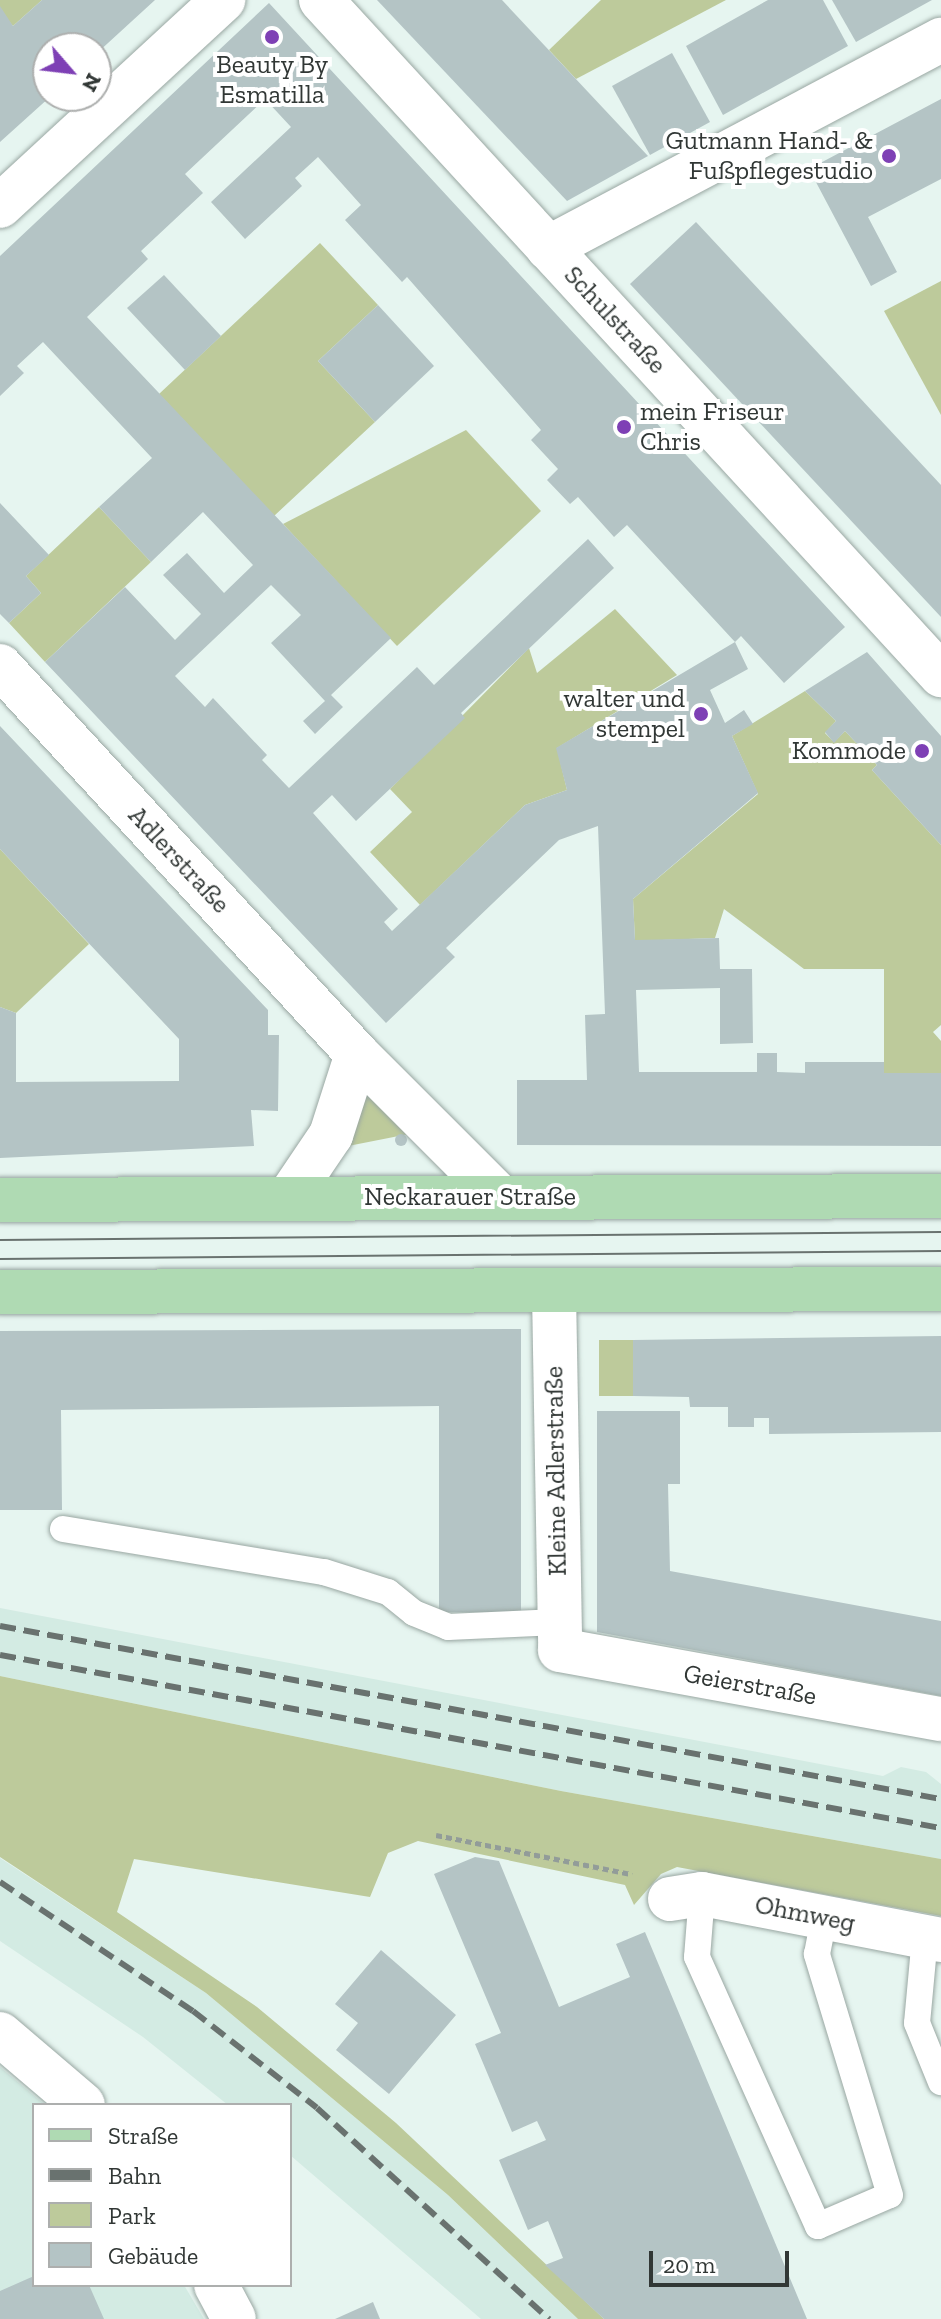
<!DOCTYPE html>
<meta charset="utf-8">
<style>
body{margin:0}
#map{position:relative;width:941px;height:2319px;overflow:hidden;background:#e6f5f0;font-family:"Zilla Slab",serif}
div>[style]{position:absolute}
.built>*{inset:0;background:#d3ebe3}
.green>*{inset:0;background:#bdca9b}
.building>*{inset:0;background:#b4c4c5}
.round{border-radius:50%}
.path>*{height:5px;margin-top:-2.5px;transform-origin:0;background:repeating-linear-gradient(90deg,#929c99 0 6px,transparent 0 10px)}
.roads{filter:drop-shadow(0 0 2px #99a7a2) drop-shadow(0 0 2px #99a7a2)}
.service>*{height:26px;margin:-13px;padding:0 13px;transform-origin:13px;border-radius:13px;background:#fff}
.minor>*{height:44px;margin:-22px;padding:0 22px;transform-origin:22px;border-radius:22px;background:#fff}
.primary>*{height:44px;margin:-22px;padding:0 22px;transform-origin:22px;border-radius:22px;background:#afdab3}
.tram>*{height:2px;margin:-1px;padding:0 1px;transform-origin:1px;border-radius:1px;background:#69726f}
.rail>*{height:6px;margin-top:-3px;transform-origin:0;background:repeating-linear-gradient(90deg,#69726f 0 16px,transparent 0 24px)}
.dots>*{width:22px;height:22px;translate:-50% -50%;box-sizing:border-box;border:4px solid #fff;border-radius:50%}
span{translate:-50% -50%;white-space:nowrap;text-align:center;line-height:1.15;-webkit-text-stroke:8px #fff;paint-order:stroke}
.poi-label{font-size:26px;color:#313735}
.right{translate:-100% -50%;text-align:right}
.left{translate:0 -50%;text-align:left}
.street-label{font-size:26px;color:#313735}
.legend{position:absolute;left:32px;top:2103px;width:260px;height:184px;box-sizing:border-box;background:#fff;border:2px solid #adafae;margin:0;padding:10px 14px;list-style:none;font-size:24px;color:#313735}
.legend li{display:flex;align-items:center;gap:16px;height:40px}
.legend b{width:40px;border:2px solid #adafae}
.north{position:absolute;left:32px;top:32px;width:80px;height:80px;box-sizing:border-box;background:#fff;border:2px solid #adafae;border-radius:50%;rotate:118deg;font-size:22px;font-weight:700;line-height:32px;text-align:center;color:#313735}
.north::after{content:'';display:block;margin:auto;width:28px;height:36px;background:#7e40b5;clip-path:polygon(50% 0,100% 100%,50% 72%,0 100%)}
.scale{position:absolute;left:649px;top:2251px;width:140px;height:36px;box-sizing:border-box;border:4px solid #313735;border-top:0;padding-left:10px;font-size:24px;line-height:28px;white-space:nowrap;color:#313735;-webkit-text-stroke:6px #fff;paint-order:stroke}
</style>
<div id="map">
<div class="built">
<i style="clip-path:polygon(0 1608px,883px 1776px,901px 1767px,926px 1772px,941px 1784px,941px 1859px,561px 1791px,0 1676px)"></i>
<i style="clip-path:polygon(0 1858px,206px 1993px,448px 2195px,578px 2319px,481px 2319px,290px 2155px,290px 2105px,228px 2105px,143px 2037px,0 1941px)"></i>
<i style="clip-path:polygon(0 2067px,45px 2105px,34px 2105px,34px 2285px,184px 2285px,204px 2319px,0 2319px)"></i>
</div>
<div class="green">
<i style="clip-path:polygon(0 0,42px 0,13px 26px,0 11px)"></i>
<i style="clip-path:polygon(601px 0,726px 0,576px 79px,549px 50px)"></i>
<i style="clip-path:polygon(320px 243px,378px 305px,318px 361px,375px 422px,274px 516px,159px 394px)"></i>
<i style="clip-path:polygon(941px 281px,941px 415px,884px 311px)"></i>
<i style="clip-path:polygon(466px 430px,541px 511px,397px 646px,283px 524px)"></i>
<i style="clip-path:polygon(99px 507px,151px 562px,45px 662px,9px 623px,41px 593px,26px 576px)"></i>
<i style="clip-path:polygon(615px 609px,677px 675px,557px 748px,567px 790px,525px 805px,420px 905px,370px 852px,412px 812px,390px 789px,529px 648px,537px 673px)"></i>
<i style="clip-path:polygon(805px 691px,836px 721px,825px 733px,834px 742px,845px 731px,877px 765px,872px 770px,941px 845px,941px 1025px,933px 1032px,941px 1041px,941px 1073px,884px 1073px,884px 969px,804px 969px,724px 909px,715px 938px,635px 941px,633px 899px,758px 794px,732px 736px)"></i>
<i style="clip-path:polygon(0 849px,89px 944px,16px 1013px,0 1007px)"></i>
<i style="clip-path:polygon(368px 1083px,414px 1133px,343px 1147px)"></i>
<i style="clip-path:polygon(599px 1340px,633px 1340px,633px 1396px,599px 1396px)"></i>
<i style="clip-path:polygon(0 1676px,561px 1791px,941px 1859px,941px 1916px,677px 1867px,661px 1874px,634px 1905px,625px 1885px,418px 1841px,388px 1853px,370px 1897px,134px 1859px,117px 1912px,257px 2007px,396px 2123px,604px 2319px,578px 2319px,448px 2195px,206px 1993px,0 1857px)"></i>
</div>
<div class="building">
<i style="clip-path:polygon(42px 0,155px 0,96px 54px,96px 48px,48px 48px,51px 96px,0 142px,0 6px,13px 26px)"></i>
<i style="clip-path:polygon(377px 0,502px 0,648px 156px,567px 201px)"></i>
<i style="clip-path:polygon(768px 0,823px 0,848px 46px,723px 115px,686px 46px)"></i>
<i style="clip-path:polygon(832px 0,932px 0,856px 42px)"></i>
<i style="clip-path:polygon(269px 3px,845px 627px,784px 683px,741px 636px,735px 642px,627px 525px,614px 537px,578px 497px,570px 504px,547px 480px,558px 469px,531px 440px,541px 430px,407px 277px,402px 282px,345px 220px,361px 205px,318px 157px,295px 178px,302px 186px,245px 239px,211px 202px,291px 127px,265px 99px,185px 174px,203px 193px,141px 251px,148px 259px,87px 317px,391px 638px,331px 695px,343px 707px,315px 734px,303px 721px,325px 701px,271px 643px,301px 615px,271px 585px,175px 676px,205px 707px,213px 698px,267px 755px,262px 760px,289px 788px,417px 667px,434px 685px,588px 539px,614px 568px,461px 713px,465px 718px,356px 821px,332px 795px,313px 813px,398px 909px,384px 922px,392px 931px,525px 805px,567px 790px,556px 748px,735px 642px,748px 669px,710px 690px,725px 723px,744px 710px,753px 724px,732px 736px,758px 793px,633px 899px,635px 940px,719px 938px,720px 969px,752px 969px,753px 1043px,720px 1044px,720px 988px,636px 990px,639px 1072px,757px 1072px,757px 1053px,777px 1053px,777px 1072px,805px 1073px,805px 1062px,884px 1062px,884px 1073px,941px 1073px,941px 1146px,517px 1145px,517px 1080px,587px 1080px,585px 1015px,605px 1014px,598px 826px,559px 840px,446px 948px,455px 957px,386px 1023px,45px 662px,125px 587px,175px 640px,201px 614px,163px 575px,187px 553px,224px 593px,253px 565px,203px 512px,151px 562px,99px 507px,152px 458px,43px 342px,17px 366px,24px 373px,0 396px,0 256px)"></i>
<i style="clip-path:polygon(672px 53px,710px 122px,650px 155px,612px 86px)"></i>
<i style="clip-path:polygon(941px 99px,941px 179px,868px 217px,897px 272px,871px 286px,809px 169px)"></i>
<i style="clip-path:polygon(696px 222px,941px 485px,941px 617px,630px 284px)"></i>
<i style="clip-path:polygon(164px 275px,221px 336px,185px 370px,127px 308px)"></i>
<i style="clip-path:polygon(378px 305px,434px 366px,375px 422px,318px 361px)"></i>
<i style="clip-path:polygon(0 503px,49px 555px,26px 576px,41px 593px,9px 623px,0 614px)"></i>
<i style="clip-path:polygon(867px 652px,941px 736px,941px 845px,872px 770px,877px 765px,845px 731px,834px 743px,825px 732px,836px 721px,805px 691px)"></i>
<i style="clip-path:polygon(0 726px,268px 1010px,268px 1035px,279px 1035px,278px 1111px,251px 1110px,254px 1146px,0 1158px,0 1007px,16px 1013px,16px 1082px,179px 1081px,179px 1039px,0 849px)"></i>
<i class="round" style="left:395px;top:1134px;width:12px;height:12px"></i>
<i style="clip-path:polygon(521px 1329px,521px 1613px,439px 1612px,439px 1406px,61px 1410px,62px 1510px,0 1510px,0 1331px)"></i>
<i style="clip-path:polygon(941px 1336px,941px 1432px,769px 1434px,769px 1418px,754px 1418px,754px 1427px,728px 1427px,728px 1407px,690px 1407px,689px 1397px,633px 1396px,633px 1340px)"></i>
<i style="clip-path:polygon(597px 1411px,680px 1411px,680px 1484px,668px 1484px,670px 1571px,941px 1621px,941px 1696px,597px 1632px)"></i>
<i style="clip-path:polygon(475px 1857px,499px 1861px,559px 2007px,630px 1977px,616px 1944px,645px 1932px,807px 2319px,604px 2319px,545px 2265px,563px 2258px,548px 2221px,528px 2230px,499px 2160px,546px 2140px,537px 2121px,512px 2132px,475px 2044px,501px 2033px,434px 1874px)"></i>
<i style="clip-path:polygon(381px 1950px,456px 2015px,389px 2094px,336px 2050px,358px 2023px,335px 2004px)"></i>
<i style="clip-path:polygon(34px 2276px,34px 2285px,89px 2285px,104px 2319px,0 2319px,0 2291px)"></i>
<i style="clip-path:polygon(373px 2302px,380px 2319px,335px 2319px)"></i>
</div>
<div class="path">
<i style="left:436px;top:1835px;width:200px;rotate:11.3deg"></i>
</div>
<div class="roads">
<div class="service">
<i style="left:63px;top:1529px;width:265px;rotate:9.4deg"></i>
<i style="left:324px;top:1572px;width:67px;rotate:17.4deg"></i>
<i style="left:388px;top:1592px;width:33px;rotate:39deg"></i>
<i style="left:414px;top:1613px;width:37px;rotate:22deg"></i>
<i style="left:448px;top:1627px;width:110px;rotate:-2.6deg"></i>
<i style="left:702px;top:1894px;width:63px;rotate:94.5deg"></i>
<i style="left:697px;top:1957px;width:295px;rotate:65.8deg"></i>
<i style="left:818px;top:2226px;width:78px;rotate:-23.3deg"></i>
<i style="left:890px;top:2195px;width:252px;rotate:-106.9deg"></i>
<i style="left:817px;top:1954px;width:37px;rotate:-79deg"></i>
<i style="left:925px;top:1937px;width:86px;rotate:95.3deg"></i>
<i style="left:917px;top:2023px;width:64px;rotate:67.9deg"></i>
</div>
<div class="minor">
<i style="left:321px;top:0;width:917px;rotate:47.43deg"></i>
<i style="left:0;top:206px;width:304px;rotate:-42.7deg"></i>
<i style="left:548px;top:248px;width:445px;rotate:-27.9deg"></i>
<i style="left:0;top:666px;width:527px;rotate:47.38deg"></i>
<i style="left:357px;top:1054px;width:202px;rotate:45deg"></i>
<i style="left:289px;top:1197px;width:75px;rotate:-55.9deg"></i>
<i style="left:331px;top:1135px;width:85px;rotate:-72.2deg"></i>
<i style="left:554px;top:1292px;width:358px;rotate:89deg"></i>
<i style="left:560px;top:1650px;width:387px;rotate:10.3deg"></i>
<i style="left:670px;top:1899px;width:32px;rotate:-9deg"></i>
<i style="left:702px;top:1894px;width:243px;rotate:10.9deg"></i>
<i style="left:0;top:2034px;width:109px;rotate:40.5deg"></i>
<i style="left:216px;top:2285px;width:38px;rotate:62deg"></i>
</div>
<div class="primary">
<i style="left:0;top:1200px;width:941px;rotate:-0.24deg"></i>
<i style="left:0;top:1292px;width:941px;rotate:-0.18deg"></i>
</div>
</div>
<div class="tram">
<i style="left:0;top:1240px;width:941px;rotate:-0.49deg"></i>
<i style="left:0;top:1259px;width:941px;rotate:-0.49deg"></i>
</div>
<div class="rail">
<i style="left:0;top:1626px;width:957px;rotate:10.42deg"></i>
<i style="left:0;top:1655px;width:957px;rotate:10.42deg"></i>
<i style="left:0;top:1882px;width:232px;rotate:33.8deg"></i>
<i style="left:193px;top:2011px;width:157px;rotate:38deg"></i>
<i style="left:317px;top:2108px;width:314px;rotate:42.3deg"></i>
</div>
<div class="dots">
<i style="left:272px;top:37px;background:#7e40b5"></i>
<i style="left:889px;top:156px;background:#7e40b5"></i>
<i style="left:624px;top:427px;background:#7e40b5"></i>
<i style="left:701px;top:714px;background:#7e40b5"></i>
<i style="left:922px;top:751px;background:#7e40b5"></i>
</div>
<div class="poi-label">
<span style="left:272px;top:80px">Beauty By<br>Esmatilla</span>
<span class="right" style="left:873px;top:156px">Gutmann Hand- &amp;<br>Fußpflegestudio</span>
<span class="left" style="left:640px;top:427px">mein Friseur<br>Chris</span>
<span class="right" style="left:685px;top:714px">walter und<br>stempel</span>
<span class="right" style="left:906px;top:751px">Kommode</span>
</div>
<div class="street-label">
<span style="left:615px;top:320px;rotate:47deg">Schulstraße</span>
<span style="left:179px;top:860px;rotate:47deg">Adlerstraße</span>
<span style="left:470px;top:1197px">Neckarauer Straße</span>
<span style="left:556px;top:1471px;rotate:-91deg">Kleine Adlerstraße</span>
<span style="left:750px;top:1685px;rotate:10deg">Geierstraße</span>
<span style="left:805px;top:1914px;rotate:11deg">Ohmweg</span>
</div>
<ul class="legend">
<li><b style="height:10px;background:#afdab3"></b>Straße</li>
<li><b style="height:10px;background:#69726f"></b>Bahn</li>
<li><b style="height:22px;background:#bdca9b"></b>Park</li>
<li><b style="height:22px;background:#b4c4c5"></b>Gebäude</li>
</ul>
<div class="north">N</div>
<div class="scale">20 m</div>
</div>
